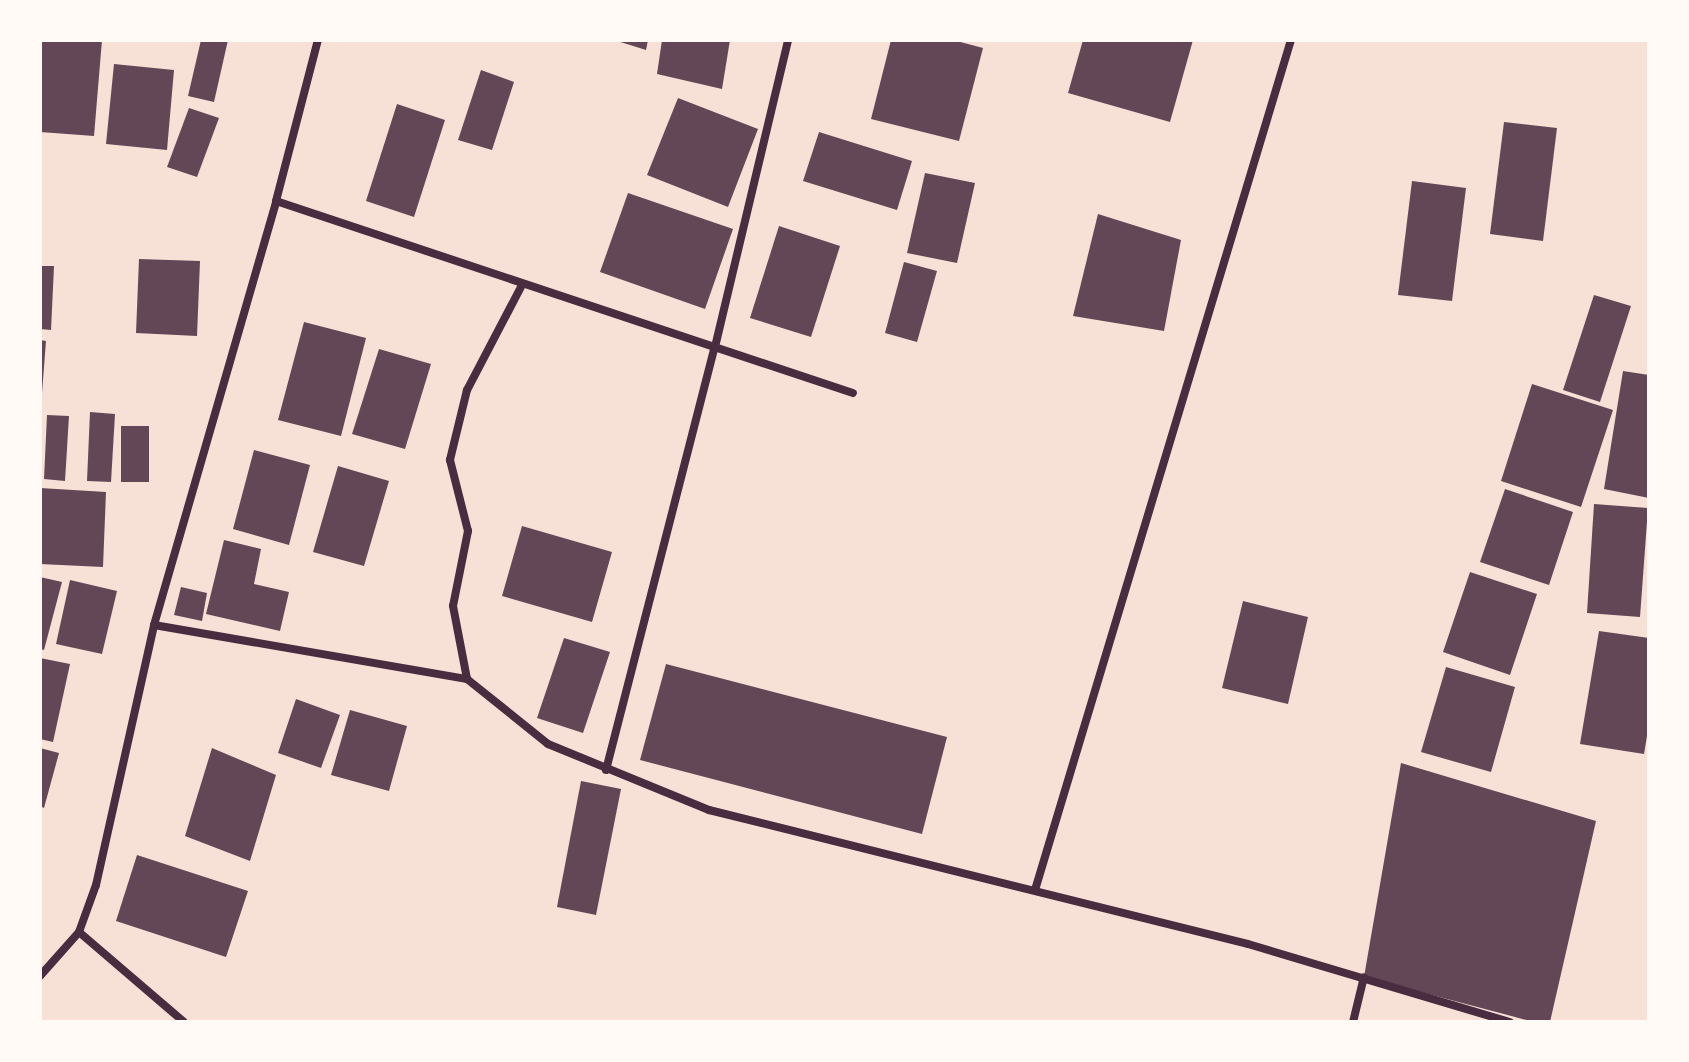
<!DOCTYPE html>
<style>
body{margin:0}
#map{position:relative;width:1689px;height:1062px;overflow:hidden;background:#f7e1d7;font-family:"PT Sans",sans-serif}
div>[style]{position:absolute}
.building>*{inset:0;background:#644757}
.minor>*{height:8px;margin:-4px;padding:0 4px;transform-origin:4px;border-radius:4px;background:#4a2c40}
span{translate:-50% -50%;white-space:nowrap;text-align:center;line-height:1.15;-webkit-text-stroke:7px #fffaf5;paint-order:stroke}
.frame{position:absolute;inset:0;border:42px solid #fffaf5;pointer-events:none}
</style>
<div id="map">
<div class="building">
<i style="clip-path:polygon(40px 40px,102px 40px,94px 136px,40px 132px)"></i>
<i style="clip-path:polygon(201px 40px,228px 40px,214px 102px,188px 96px)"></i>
<i style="clip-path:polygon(614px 40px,648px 40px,646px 50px)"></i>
<i style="clip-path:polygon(662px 40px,730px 40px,722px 89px,657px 74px)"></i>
<i style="clip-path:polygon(891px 40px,953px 40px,983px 48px,959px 141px,871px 119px)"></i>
<i style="clip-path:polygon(1083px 40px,1193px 40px,1170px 122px,1068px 93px)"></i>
<i style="clip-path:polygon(114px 64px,174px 70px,167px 150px,106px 144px)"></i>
<i style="clip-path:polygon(481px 70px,514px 82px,492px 150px,458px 140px)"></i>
<i style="clip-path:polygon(678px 98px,758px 129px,728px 207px,647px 175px)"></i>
<i style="clip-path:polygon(397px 104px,445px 120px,414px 217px,366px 201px)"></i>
<i style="clip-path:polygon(189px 108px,219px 118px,197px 177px,167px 167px)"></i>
<i style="clip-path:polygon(1504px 122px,1557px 128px,1543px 241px,1490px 234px)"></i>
<i style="clip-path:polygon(819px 132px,912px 161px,897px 210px,803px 181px)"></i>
<i style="clip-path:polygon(925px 173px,975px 183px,957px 263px,907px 253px)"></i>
<i style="clip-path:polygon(1412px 181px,1466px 188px,1452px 301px,1398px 295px)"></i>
<i style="clip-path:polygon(628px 193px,733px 229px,705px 309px,600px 272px)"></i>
<i style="clip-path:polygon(1098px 214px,1181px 240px,1164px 331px,1073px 316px)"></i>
<i style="clip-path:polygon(779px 226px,840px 246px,811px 337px,750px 318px)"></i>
<i style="clip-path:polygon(139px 259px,200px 261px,197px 336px,136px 333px)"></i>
<i style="clip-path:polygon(904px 262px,937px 271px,917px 342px,885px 333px)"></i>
<i style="clip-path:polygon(40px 266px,54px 266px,51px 330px,40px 329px)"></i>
<i style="clip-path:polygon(1594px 295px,1631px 306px,1600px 402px,1563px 390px)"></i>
<i style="clip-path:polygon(304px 322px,366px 338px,341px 436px,278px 420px)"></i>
<i style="clip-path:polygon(40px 340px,46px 341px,42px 393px,40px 393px)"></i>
<i style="clip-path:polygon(379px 349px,431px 364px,405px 449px,352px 434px)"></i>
<i style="clip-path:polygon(1623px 371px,1649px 375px,1649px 498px,1604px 489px)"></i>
<i style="clip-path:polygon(1532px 384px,1613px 410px,1581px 507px,1501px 481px)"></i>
<i style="clip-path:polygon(90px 412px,115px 414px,111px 482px,87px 481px)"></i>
<i style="clip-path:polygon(47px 415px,69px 416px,65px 481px,44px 479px)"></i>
<i style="clip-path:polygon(121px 426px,149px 426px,149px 482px,121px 482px)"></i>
<i style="clip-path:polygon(254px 450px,310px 465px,289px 545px,233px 529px)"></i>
<i style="clip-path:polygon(338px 466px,389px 481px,364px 566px,313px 552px)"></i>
<i style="clip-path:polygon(40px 488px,106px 492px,103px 567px,40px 564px)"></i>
<i style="clip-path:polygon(1505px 489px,1573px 512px,1549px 585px,1480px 562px)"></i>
<i style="clip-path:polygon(1594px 504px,1648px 508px,1640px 617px,1587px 613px)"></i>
<i style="clip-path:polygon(522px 526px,612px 552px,592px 622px,502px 596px)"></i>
<i style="clip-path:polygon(224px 540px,261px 549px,254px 584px,289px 592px,280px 631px,206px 614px)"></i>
<i style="clip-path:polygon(1470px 572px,1537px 594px,1510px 675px,1443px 652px)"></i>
<i style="clip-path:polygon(40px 577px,62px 582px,44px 650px,40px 649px)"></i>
<i style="clip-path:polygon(70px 580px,117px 591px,102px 654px,56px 644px)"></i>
<i style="clip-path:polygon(181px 587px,207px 593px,202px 621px,174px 615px)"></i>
<i style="clip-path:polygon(1243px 601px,1308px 617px,1288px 704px,1222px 688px)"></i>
<i style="clip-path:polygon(1599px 631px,1649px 638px,1649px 724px,1644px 754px,1580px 744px)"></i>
<i style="clip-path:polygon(564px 638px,610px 652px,583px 733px,537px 718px)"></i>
<i style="clip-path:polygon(40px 658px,70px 664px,53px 742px,40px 739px)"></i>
<i style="clip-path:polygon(666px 664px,947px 737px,922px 834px,640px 760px)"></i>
<i style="clip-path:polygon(1446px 667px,1515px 687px,1491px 772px,1421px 752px)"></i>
<i style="clip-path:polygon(296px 699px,340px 715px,321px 768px,278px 753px)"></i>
<i style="clip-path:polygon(350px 710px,407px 726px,389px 791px,331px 775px)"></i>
<i style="clip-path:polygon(40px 748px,59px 753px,44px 808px,40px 806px)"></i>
<i style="clip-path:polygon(212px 748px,276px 775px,250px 861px,185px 836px)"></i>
<i style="clip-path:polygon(1401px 763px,1596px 821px,1550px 1022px,1534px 1022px,1364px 977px)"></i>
<i style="clip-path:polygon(581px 781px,621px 789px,596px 915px,557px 907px)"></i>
<i style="clip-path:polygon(137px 855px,248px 891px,226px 957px,116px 921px)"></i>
</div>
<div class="minor">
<i style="left:276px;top:201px;width:608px;rotate:18.41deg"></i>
<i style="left:522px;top:285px;width:119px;rotate:117.6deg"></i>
<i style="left:467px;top:390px;width:72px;rotate:103.7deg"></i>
<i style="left:450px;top:460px;width:73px;rotate:75.8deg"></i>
<i style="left:468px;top:531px;width:76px;rotate:101.3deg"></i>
<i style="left:453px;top:606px;width:74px;rotate:79.1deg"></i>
<i style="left:467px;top:679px;width:104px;rotate:38.7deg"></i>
<i style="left:548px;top:744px;width:174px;rotate:22.3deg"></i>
<i style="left:709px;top:810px;width:555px;rotate:13.96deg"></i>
<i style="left:1248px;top:944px;width:273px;rotate:16.6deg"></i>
<i style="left:154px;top:625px;width:318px;rotate:9.8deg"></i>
<i style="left:606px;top:770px;width:437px;rotate:-75.6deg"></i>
<i style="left:715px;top:347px;width:316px;rotate:-76.6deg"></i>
<i style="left:1035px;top:890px;width:888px;rotate:-73.24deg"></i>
<i style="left:79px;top:932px;width:138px;rotate:40.6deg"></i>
<i style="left:40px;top:976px;width:59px;rotate:-48.4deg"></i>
<i style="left:79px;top:932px;width:50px;rotate:-70.1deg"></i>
<i style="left:96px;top:885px;width:266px;rotate:-77.4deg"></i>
<i style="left:154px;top:625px;width:441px;rotate:-73.9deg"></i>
<i style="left:276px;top:201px;width:166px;rotate:-75.4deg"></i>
<i style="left:1353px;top:1022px;width:46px;rotate:-76.3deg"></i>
</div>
<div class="frame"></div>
</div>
